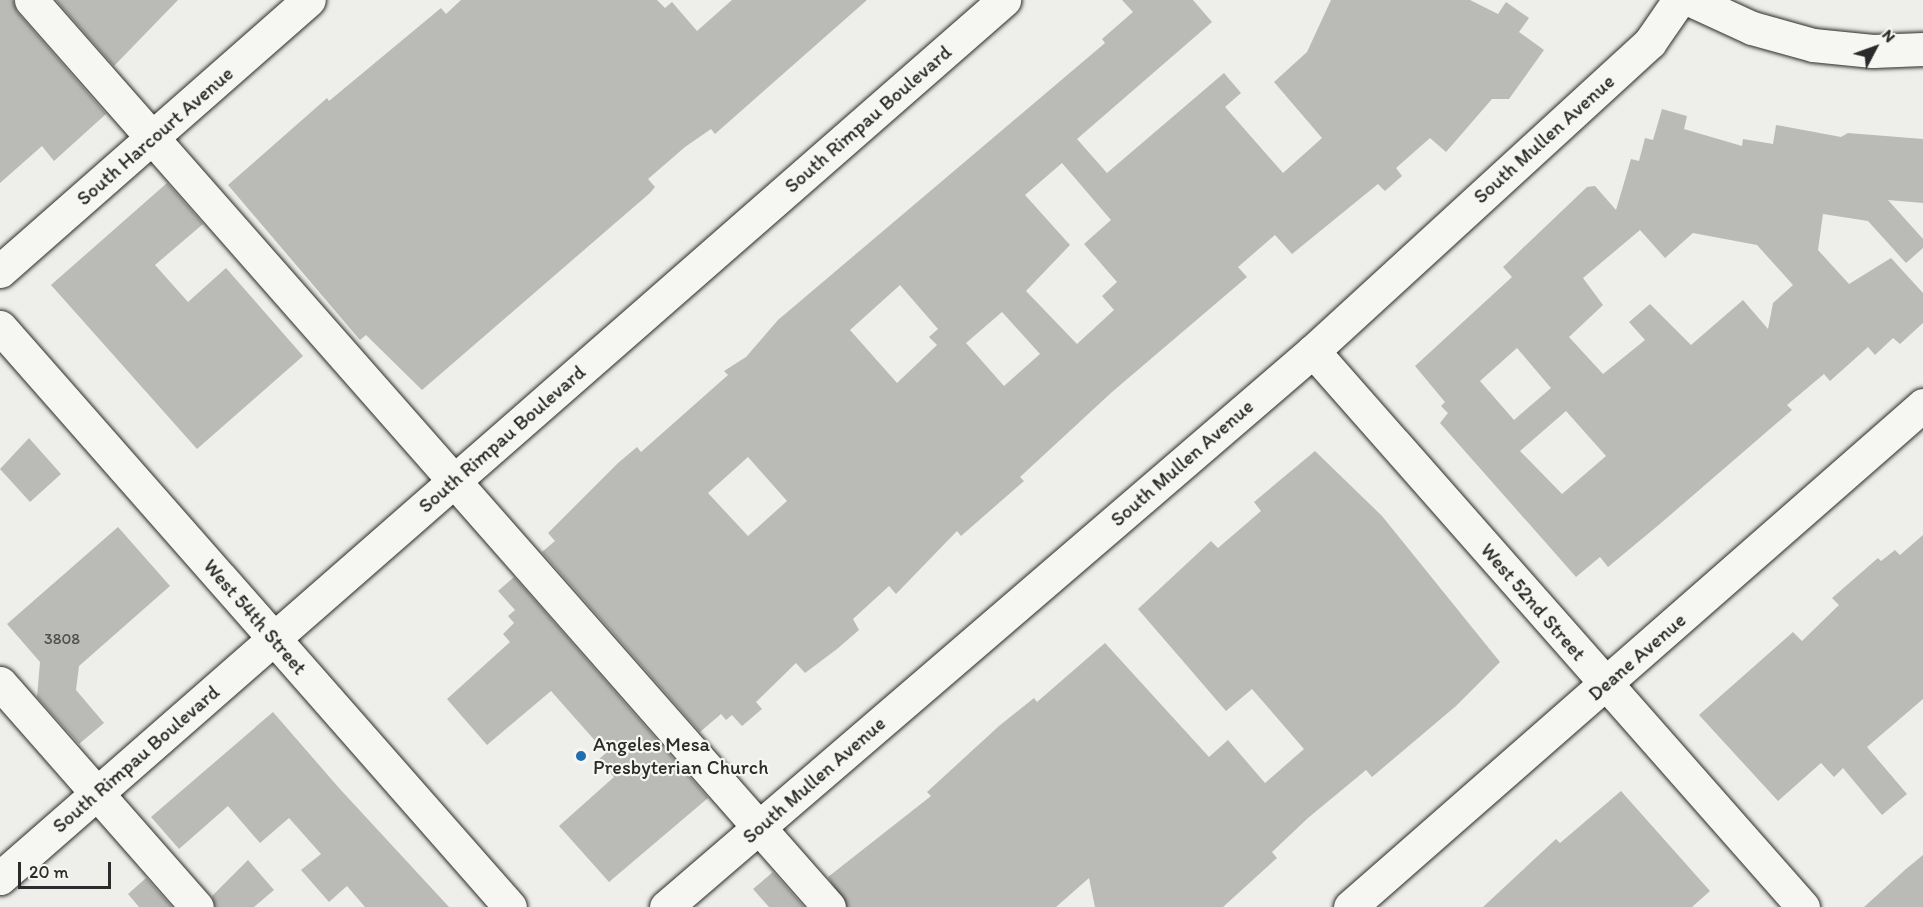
<!DOCTYPE html>
<style>
body{margin:0}
#map{position:relative;width:1923px;height:907px;overflow:hidden;background:#eeeeea;font-family:Itim,sans-serif}
div>[style]{position:absolute}
.building>*{inset:0;background:#babab7}
.roads{filter:drop-shadow(0 0 2px #2b2b2b) drop-shadow(0 0 2px #2b2b2b)}
.minor>*{height:33px;margin:-16.5px;padding:0 16.5px;transform-origin:16.5px;border-radius:16.5px;background:#f6f6f2}
.dots>*{width:16px;height:16px;translate:-50% -50%;box-sizing:border-box;border:3px solid #f6f6f2;border-radius:50%}
span{translate:-50% -50%;white-space:nowrap;text-align:center;line-height:1.15;-webkit-text-stroke:4.5px #f6f6f2;paint-order:stroke}
.number-label{font-size:16px;color:#4f4f4e}
.number-label span{-webkit-text-stroke-width:0}
.street-label{font-size:20px;color:#2b2b2b}
.poi-label{font-size:20px;color:#2b2b2b}
.left{translate:0 -50%;text-align:left}
.north{position:absolute;left:1845px;top:18px;width:60px;height:60px;-webkit-text-stroke:4px #f6f6f2;paint-order:stroke;rotate:49deg;font-size:16px;font-weight:700;line-height:24px;text-align:center;color:#2b2b2b}
.north::after{content:'';display:block;margin:auto;width:21px;height:27px;background:#2b2b2b;clip-path:polygon(50% 0,100% 100%,50% 72%,0 100%)}
.scale{position:absolute;left:18px;top:862px;width:93px;height:27px;box-sizing:border-box;border:3px solid #2b2b2b;border-top:0;padding-left:8px;font-size:18px;line-height:21px;white-space:nowrap;color:#2b2b2b;-webkit-text-stroke:4px #f6f6f2;paint-order:stroke}
</style>
<div id="map">
<div class="building">
<i style="clip-path:polygon(0 0,13px 0,17px 12px,106px 114px,54px 161px,42px 146px,0 183px)"></i>
<i style="clip-path:polygon(56px 0,178px 0,114px 66px)"></i>
<i style="clip-path:polygon(461px 0,657px 0,665px 8px,672px 2px,697px 31px,732px 0,867px 0,715px 134px,711px 129px,685px 147px,648px 179px,655px 187px,650px 193px,422px 390px,366px 335px,360px 340px,228px 185px,327px 98px,329px 101px,441px 8px,446px 14px)"></i>
<i style="clip-path:polygon(evenodd,1122px 0,1193px 0,1212px 22px,1077px 139px,1107px 173px,1224px 73px,1241px 93px,1225px 107px,1283px 173px,1322px 138px,1274px 82px,1307px 52px,1331px 0,1470px 0,1498px 14px,1506px 2px,1529px 18px,1519px 32px,1544px 50px,1509px 99px,1492px 99px,1446px 152px,1430px 138px,1396px 168px,1402px 176px,1385px 191px,1378px 184px,1292px 254px,1275px 235px,1238px 267px,1247px 277px,1112px 392px,1020px 477px,1024px 481px,961px 536px,957px 531px,896px 594px,889px 586px,853px 619px,859px 630px,837px 649px,805px 673px,796px 663px,756px 702px,762px 709px,742px 726px,732px 715px,726px 720px,721px 714px,700px 732px,542px 552px,555px 541px,548px 533px,618px 463px,637px 447px,641px 452px,728px 375px,724px 371px,746px 357px,778px 320px,1105px 43px,1102px 39px,1133px 12px,1122px 0,1062px 163px,1111px 220px,1084px 244px,1117px 282px,1102px 296px,1114px 310px,1077px 344px,1026px 291px,1070px 245px,1025px 195px,1062px 163px,1122px 0,900px 285px,938px 329px,929px 337px,937px 345px,897px 383px,850px 330px,900px 285px,1122px 0,1002px 312px,1040px 354px,1004px 386px,966px 343px,1002px 312px,1122px 0,748px 457px,787px 501px,748px 536px,708px 493px,748px 457px)"></i>
<i style="clip-path:polygon(evenodd,1662px 109px,1687px 116px,1684px 129px,1742px 146px,1743px 139px,1773px 144px,1776px 125px,1841px 137px,1848px 133px,1923px 139px,1923px 203px,1888px 200px,1923px 239px,1923px 248px,1906px 263px,1868px 221px,1823px 214px,1818px 250px,1849px 284px,1891px 258px,1923px 293px,1923px 323px,1900px 344px,1893px 338px,1875px 355px,1868px 347px,1830px 381px,1824px 374px,1787px 405px,1792px 410px,1661px 523px,1608px 567px,1600px 557px,1576px 577px,1440px 423px,1448px 413px,1441px 406px,1445px 402px,1415px 366px,1512px 277px,1503px 267px,1587px 187px,1595px 186px,1616px 210px,1631px 159px,1639px 161px,1645px 138px,1653px 140px,1662px 109px,1640px 230px,1665px 258px,1693px 233px,1757px 245px,1793px 285px,1773px 303px,1768px 329px,1743px 300px,1691px 345px,1650px 304px,1629px 322px,1645px 340px,1603px 374px,1569px 337px,1603px 305px,1583px 278px,1640px 230px,1662px 109px,1517px 348px,1551px 388px,1514px 420px,1480px 381px,1517px 348px,1662px 109px,1566px 411px,1606px 456px,1562px 494px,1520px 451px,1566px 411px)"></i>
<i style="clip-path:polygon(167px 183px,203px 224px,155px 265px,188px 302px,226px 268px,303px 356px,197px 449px,51px 285px)"></i>
<i style="clip-path:polygon(29px 438px,61px 474px,30px 502px,0 469px)"></i>
<i style="clip-path:polygon(1315px 451px,1382px 516px,1500px 662px,1456px 706px,1372px 777px,1366px 770px,1308px 818px,1272px 852px,1277px 858px,1223px 907px,1095px 907px,1089px 878px,1056px 907px,847px 907px,828px 877px,931px 796px,927px 792px,999px 726px,1034px 698px,1037px 702px,1105px 643px,1209px 757px,1228px 740px,1265px 783px,1304px 749px,1252px 689px,1226px 711px,1138px 609px,1211px 541px,1218px 548px,1261px 511px,1254px 502px)"></i>
<i style="clip-path:polygon(118px 527px,170px 586px,79px 666px,76px 690px,104px 723px,79px 744px,37px 697px,40px 662px,7px 624px)"></i>
<i style="clip-path:polygon(1923px 535px,1923px 699px,1867px 747px,1907px 794px,1882px 815px,1843px 768px,1834px 777px,1821px 763px,1778px 801px,1699px 715px,1793px 632px,1802px 641px,1839px 605px,1832px 598px,1878px 558px,1881px 561px,1895px 550px,1900px 555px)"></i>
<i style="clip-path:polygon(514px 577px,708px 798px,609px 882px,559px 826px,614px 777px,598px 760px,606px 753px,551px 691px,487px 745px,447px 699px,510px 642px,503px 634px,514px 623px,508px 616px,515px 610px,498px 591px)"></i>
<i style="clip-path:polygon(273px 712px,339px 788px,449px 907px,365px 907px,347px 886px,329px 902px,301px 870px,321px 854px,289px 818px,260px 843px,228px 806px,179px 849px,151px 817px)"></i>
<i style="clip-path:polygon(1621px 791px,1710px 891px,1692px 907px,1483px 907px,1556px 839px,1560px 843px)"></i>
<i style="clip-path:polygon(1923px 855px,1923px 907px,1864px 907px,1906px 869px)"></i>
<i style="clip-path:polygon(248px 860px,274px 890px,254px 907px,215px 907px,212px 896px)"></i>
<i style="clip-path:polygon(773px 872px,804px 907px,769px 907px,753px 889px)"></i>
<i style="clip-path:polygon(146px 878px,172px 907px,139px 907px,128px 894px)"></i>
</div>
<div class="roads">
<div class="minor">
<i style="left:31px;top:0;width:1208px;rotate:48.66deg"></i>
<i style="left:1691px;top:0;width:67px;rotate:24.7deg"></i>
<i style="left:1752px;top:28px;width:63px;rotate:15.6deg"></i>
<i style="left:1813px;top:45px;width:60px;rotate:5.7deg"></i>
<i style="left:1873px;top:51px;width:50px;rotate:-2.3deg"></i>
<i style="left:0;top:271px;width:411px;rotate:-41.3deg"></i>
<i style="left:0;top:327px;width:772px;rotate:48.67deg"></i>
<i style="left:1313px;top:351px;width:741px;rotate:48.61deg"></i>
<i style="left:0;top:683px;width:298px;rotate:48.7deg"></i>
<i style="left:0;top:878px;width:1334px;rotate:-41.17deg"></i>
<i style="left:666px;top:907px;width:853px;rotate:-40.67deg"></i>
<i style="left:1313px;top:351px;width:457px;rotate:-42.5deg"></i>
<i style="left:1650px;top:42px;width:51px;rotate:-55.4deg"></i>
<i style="left:1350px;top:907px;width:762px;rotate:-41.22deg"></i>
</div>
</div>
<div class="dots">
<i style="left:581px;top:756px;background:#1f6fb2"></i>
</div>
<div class="number-label">
<span style="left:62px;top:639px">3808</span>
</div>
<div class="street-label">
<span style="left:868px;top:119px;rotate:-41deg">South Rimpau Boulevard</span>
<span style="left:155px;top:136px;rotate:-41deg">South Harcourt Avenue</span>
<span style="left:1544px;top:139px;rotate:-42deg">South Mullen Avenue</span>
<span style="left:502px;top:439px;rotate:-41deg">South Rimpau Boulevard</span>
<span style="left:1182px;top:463px;rotate:-41deg">South Mullen Avenue</span>
<span style="left:1533px;top:602px;rotate:49deg">West 52nd Street</span>
<span style="left:255px;top:617px;rotate:49deg">West 54th Street</span>
<span style="left:1637px;top:657px;rotate:-41deg">Deane Avenue</span>
<span style="left:136px;top:759px;rotate:-41deg">South Rimpau Boulevard</span>
<span style="left:814px;top:780px;rotate:-41deg">South Mullen Avenue</span>
</div>
<div class="poi-label">
<span class="left" style="left:593px;top:756px">Angeles Mesa<br>Presbyterian Church</span>
</div>
<div class="north">N</div>
<div class="scale">20 m</div>
</div>
